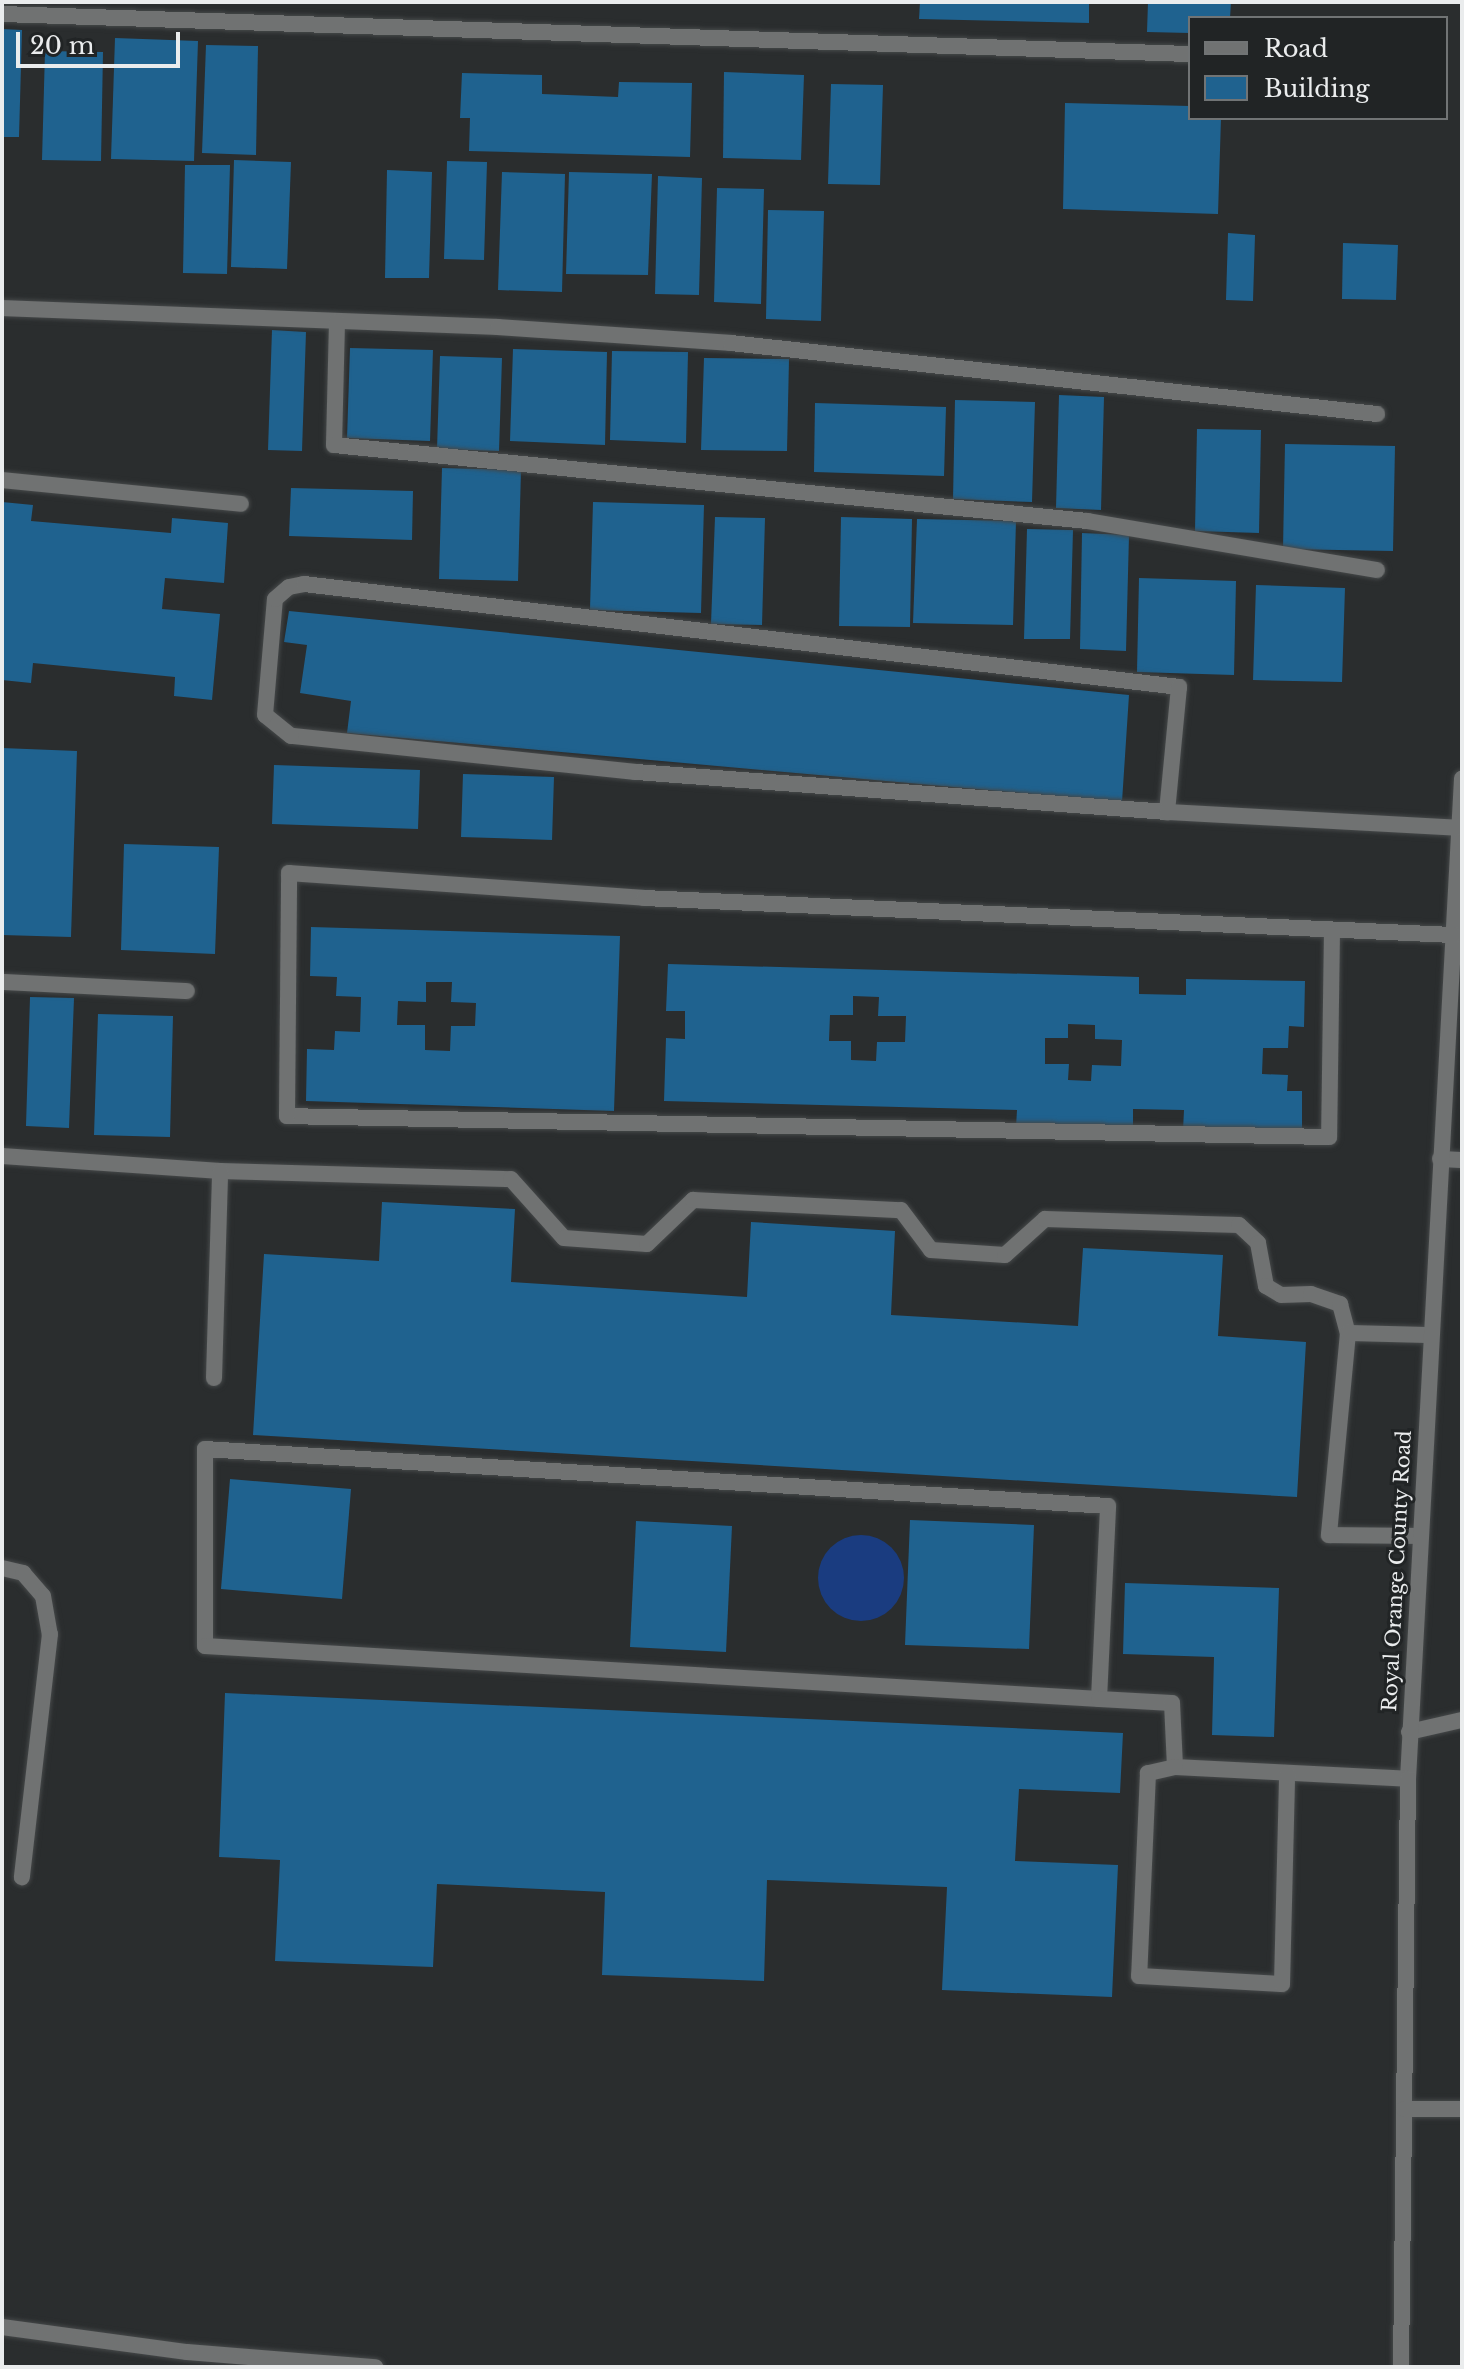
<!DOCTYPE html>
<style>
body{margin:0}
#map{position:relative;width:1464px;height:2369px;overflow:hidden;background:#2a2d2e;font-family:"Libre Baskerville",serif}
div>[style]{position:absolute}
.water>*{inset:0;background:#1a3c80}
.round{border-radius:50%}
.building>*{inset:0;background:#1f628f}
.roads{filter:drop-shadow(0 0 2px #454849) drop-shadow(0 0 2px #454849)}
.lane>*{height:16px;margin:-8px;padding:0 8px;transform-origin:8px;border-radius:8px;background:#707272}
.street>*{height:16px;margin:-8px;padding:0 8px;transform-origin:8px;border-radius:8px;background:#707272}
span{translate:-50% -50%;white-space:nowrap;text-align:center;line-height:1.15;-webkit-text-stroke:6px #212425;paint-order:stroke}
.street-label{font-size:20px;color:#eaeced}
.frame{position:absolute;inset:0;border:4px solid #eaeced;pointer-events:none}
.legend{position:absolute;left:1188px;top:16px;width:260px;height:104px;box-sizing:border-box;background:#212425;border:2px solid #717475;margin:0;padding:10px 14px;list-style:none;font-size:24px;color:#eaeced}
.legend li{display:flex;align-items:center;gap:16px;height:40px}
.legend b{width:40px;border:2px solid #717475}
.scale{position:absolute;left:16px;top:32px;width:164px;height:36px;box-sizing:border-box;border:4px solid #eaeced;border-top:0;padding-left:10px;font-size:24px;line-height:28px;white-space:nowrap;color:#eaeced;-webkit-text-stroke:6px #212425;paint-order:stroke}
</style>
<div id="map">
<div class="water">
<i class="round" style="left:818px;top:1535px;width:86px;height:86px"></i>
</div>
<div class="building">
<i style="clip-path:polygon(920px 2px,1089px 2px,1089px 23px,919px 19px)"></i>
<i style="clip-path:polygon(1148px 2px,1231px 2px,1230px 18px,1190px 18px,1190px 33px,1147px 32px)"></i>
<i style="clip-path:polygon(2px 29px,22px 30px,19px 137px,2px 137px)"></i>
<i style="clip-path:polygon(115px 38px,198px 41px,194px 161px,111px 159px)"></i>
<i style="clip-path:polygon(206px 45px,258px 46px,256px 155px,202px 153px)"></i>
<i style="clip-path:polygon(45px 51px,103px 52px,101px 161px,42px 160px)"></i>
<i style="clip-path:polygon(724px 72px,804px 75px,801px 160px,723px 158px)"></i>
<i style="clip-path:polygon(462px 73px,542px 75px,542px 94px,618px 97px,619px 82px,692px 83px,690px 157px,469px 151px,470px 118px,460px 118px)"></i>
<i style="clip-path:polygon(831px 84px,883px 85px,880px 185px,828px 184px)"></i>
<i style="clip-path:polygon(1065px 103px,1190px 106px,1190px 118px,1221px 118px,1218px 214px,1063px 209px)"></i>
<i style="clip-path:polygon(234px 160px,291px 162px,287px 269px,231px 267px)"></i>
<i style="clip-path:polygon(447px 161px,487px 162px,484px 260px,444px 259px)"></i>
<i style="clip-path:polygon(185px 165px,230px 165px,227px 274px,183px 273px)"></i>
<i style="clip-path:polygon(387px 170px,432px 172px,429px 278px,385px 278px)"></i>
<i style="clip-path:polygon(502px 172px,565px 174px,562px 292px,498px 290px)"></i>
<i style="clip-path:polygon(569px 172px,652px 174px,648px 275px,566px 274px)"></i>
<i style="clip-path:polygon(658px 176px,702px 178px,699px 295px,655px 294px)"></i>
<i style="clip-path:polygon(717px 188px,764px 189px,761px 304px,714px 302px)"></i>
<i style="clip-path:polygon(768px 210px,824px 211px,821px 321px,766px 319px)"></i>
<i style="clip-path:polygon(1228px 233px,1255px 235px,1253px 301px,1226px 300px)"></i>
<i style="clip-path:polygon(1343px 243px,1398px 245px,1396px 300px,1342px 299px)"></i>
<i style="clip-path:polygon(272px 330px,306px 332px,302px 451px,268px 450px)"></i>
<i style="clip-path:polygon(350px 348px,433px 350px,430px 441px,347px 438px)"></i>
<i style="clip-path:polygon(513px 349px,607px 352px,605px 445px,510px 441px)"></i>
<i style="clip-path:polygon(612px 351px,688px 352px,686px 443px,610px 440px)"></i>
<i style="clip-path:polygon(440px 356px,502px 358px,499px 451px,437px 449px)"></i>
<i style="clip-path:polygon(704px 358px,789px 359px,787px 451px,701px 450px)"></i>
<i style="clip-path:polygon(1059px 395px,1104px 397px,1101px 510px,1056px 508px)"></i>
<i style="clip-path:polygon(955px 400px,1035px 402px,1032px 502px,953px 499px)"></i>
<i style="clip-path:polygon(815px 403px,946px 407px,944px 476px,814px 472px)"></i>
<i style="clip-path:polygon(1197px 429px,1261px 430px,1259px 533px,1195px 531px)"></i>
<i style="clip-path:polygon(1285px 444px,1395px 446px,1393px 551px,1283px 549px)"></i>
<i style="clip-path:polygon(442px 468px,521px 470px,518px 581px,439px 579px)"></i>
<i style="clip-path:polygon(291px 488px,413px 491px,412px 540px,289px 536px)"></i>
<i style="clip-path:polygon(2px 502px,33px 505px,31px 521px,171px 533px,172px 518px,228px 523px,224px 583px,165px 578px,162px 609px,220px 614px,212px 700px,174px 696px,175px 677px,33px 663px,31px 683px,2px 680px)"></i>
<i style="clip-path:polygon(593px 502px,704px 505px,701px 613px,590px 610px)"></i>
<i style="clip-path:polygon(715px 517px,765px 518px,762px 625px,711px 624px)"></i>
<i style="clip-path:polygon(841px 517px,912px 519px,910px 627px,839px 626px)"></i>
<i style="clip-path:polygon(917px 519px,1016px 521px,1013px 625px,913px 623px)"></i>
<i style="clip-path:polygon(1027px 529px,1073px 530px,1070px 639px,1024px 639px)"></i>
<i style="clip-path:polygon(1082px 533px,1129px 535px,1126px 651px,1080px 649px)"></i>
<i style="clip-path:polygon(1139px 578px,1236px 581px,1234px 675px,1137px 672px)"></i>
<i style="clip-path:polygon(1256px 585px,1345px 588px,1342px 682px,1253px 680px)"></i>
<i style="clip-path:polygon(289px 611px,1129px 695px,1122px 802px,347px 733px,351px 701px,300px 693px,307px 645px,284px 642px)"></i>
<i style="clip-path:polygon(2px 748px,77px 751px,71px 937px,2px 935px)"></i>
<i style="clip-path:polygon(274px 765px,420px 770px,418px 829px,272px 824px)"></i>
<i style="clip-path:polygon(463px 774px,554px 777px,552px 840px,461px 837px)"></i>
<i style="clip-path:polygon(124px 844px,219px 847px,215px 954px,121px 950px)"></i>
<i style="clip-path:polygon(evenodd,311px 927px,620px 936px,614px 1111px,306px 1101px,307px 1049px,334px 1050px,335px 1031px,360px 1032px,361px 997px,336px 996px,337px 977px,310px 976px,311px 927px,426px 982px,452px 982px,451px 1002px,476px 1003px,475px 1026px,451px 1026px,450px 1051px,425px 1050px,425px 1025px,397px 1025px,398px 1001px,426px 1002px,426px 982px)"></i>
<i style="clip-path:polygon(evenodd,668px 964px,1139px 977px,1139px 994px,1186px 995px,1186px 979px,1305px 981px,1304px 1027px,1289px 1026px,1288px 1048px,1263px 1048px,1262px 1074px,1288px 1075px,1287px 1091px,1302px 1091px,1302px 1134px,1183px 1130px,1184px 1110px,1133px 1109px,1133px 1130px,1016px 1127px,1017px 1110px,664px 1101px,666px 1038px,685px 1039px,685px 1011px,666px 1011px,668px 964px,853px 996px,879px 997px,878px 1016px,906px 1016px,905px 1042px,877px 1042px,876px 1061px,851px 1060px,851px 1041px,829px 1041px,830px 1015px,853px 1015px,853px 996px,668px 964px,1068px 1024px,1095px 1025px,1095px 1039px,1122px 1040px,1121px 1066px,1092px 1065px,1091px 1081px,1068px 1080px,1069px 1064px,1045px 1064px,1045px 1038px,1068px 1038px,1068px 1024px)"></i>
<i style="clip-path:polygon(30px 997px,74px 998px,69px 1128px,26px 1126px)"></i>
<i style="clip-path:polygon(98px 1014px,173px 1016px,170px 1137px,94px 1135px)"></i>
<i style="clip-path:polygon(382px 1202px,515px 1209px,511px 1282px,747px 1297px,751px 1222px,895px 1231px,891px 1315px,1078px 1326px,1083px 1248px,1223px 1255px,1218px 1336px,1306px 1342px,1297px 1497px,253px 1435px,264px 1254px,379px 1261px)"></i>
<i style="clip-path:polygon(230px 1479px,351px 1489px,342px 1599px,221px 1589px)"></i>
<i style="clip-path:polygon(910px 1520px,1034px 1525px,1029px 1649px,905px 1645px)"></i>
<i style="clip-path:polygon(636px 1521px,732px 1526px,726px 1652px,630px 1647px)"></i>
<i style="clip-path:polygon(1125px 1583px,1279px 1588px,1274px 1737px,1212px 1735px,1214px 1657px,1123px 1654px)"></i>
<i style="clip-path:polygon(225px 1693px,1123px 1733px,1120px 1793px,1019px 1789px,1015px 1861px,1118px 1865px,1112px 1997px,942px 1990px,947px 1887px,767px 1880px,764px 1981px,602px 1975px,605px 1892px,437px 1884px,433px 1967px,275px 1961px,280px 1860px,219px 1857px)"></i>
</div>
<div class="roads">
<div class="lane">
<i style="left:2px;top:480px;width:240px;rotate:5.7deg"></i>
<i style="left:2px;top:1156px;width:219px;rotate:3.9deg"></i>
<i style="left:220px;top:1171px;width:291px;rotate:1.6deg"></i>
<i style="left:511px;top:1179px;width:79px;rotate:48.1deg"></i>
<i style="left:564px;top:1238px;width:83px;rotate:4.1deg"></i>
<i style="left:647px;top:1244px;width:64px;rotate:-43.7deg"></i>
<i style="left:693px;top:1200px;width:208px;rotate:2.8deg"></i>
<i style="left:901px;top:1210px;width:50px;rotate:53.1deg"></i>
<i style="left:931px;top:1250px;width:74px;rotate:3.9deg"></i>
<i style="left:1005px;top:1255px;width:54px;rotate:-42deg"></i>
<i style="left:1045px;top:1219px;width:194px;rotate:1.8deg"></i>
<i style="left:1239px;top:1225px;width:26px;rotate:43deg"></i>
<i style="left:1258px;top:1243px;width:44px;rotate:79.5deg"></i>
<i style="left:1266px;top:1286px;width:17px;rotate:31deg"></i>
<i style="left:1281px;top:1295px;width:30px;rotate:-2deg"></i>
<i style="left:1311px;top:1294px;width:31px;rotate:19deg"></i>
<i style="left:1340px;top:1304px;width:30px;rotate:75deg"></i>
<i style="left:1348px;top:1333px;width:203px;rotate:95.4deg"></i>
<i style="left:1329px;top:1535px;width:90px;rotate:0.6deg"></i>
<i style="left:1440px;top:1159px;width:22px;rotate:3deg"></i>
<i style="left:1348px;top:1333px;width:81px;rotate:1.4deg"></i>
<i style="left:214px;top:1378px;width:207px;rotate:-88.3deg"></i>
<i style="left:1409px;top:1732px;width:54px;rotate:-12.8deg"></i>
<i style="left:1408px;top:1779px;width:1002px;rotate:-86.91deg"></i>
</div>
<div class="street">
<i style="left:2px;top:14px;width:1189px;rotate:1.93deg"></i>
<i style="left:2px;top:308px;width:496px;rotate:2.2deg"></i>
<i style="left:498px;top:327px;width:234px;rotate:3.9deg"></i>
<i style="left:731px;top:343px;width:650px;rotate:6.27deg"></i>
<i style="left:337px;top:322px;width:123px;rotate:91.4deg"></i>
<i style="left:334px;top:445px;width:757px;rotate:5.76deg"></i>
<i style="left:1087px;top:521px;width:294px;rotate:9.6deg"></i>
<i style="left:1167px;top:812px;width:533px;rotate:-175.69deg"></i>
<i style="left:636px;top:772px;width:347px;rotate:-174deg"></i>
<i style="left:291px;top:736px;width:33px;rotate:-141deg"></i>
<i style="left:265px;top:715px;width:116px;rotate:-85.1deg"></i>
<i style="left:275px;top:599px;width:18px;rotate:-41deg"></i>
<i style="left:289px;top:587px;width:15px;rotate:-11deg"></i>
<i style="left:304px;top:584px;width:881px;rotate:6.71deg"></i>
<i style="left:1179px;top:687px;width:126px;rotate:95.5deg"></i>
<i style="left:1167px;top:812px;width:292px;rotate:3.1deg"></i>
<i style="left:1332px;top:930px;width:207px;rotate:90.8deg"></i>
<i style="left:1329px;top:1137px;width:1042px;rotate:-178.85deg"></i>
<i style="left:287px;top:1116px;width:243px;rotate:-89.5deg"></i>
<i style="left:289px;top:873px;width:356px;rotate:4deg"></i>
<i style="left:644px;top:898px;width:810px;rotate:2.62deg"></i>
<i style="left:2px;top:982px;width:185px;rotate:2.8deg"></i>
<i style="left:2px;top:1568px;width:22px;rotate:13deg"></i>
<i style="left:23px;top:1573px;width:30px;rotate:49deg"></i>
<i style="left:43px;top:1596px;width:39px;rotate:80deg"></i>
<i style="left:50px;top:1634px;width:245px;rotate:96.6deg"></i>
<i style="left:1099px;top:1699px;width:193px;rotate:-87.3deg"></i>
<i style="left:1108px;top:1506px;width:905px;rotate:-176.39deg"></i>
<i style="left:205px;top:1449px;width:197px;rotate:90deg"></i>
<i style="left:205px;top:1646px;width:896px;rotate:3.39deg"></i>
<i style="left:1099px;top:1699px;width:73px;rotate:3.1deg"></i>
<i style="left:1172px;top:1703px;width:64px;rotate:87.3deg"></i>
<i style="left:1175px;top:1767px;width:233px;rotate:2.9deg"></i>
<i style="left:1408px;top:1779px;width:588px;rotate:90.68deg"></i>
<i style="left:1175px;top:1767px;width:28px;rotate:167deg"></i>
<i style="left:1148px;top:1773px;width:203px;rotate:92.5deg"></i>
<i style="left:1139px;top:1976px;width:143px;rotate:3.2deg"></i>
<i style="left:1282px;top:1984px;width:211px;rotate:-88.6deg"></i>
<i style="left:1404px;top:2109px;width:58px"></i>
<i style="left:2px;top:2327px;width:187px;rotate:7.7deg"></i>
<i style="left:187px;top:2352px;width:189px;rotate:4.6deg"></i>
</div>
</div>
<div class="street-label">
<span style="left:1397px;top:1571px;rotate:-87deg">Royal Orange County Road</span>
</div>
<div class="frame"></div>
<ul class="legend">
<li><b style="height:10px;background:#707272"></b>Road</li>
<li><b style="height:22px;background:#1f628f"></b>Building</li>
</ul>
<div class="scale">20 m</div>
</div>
